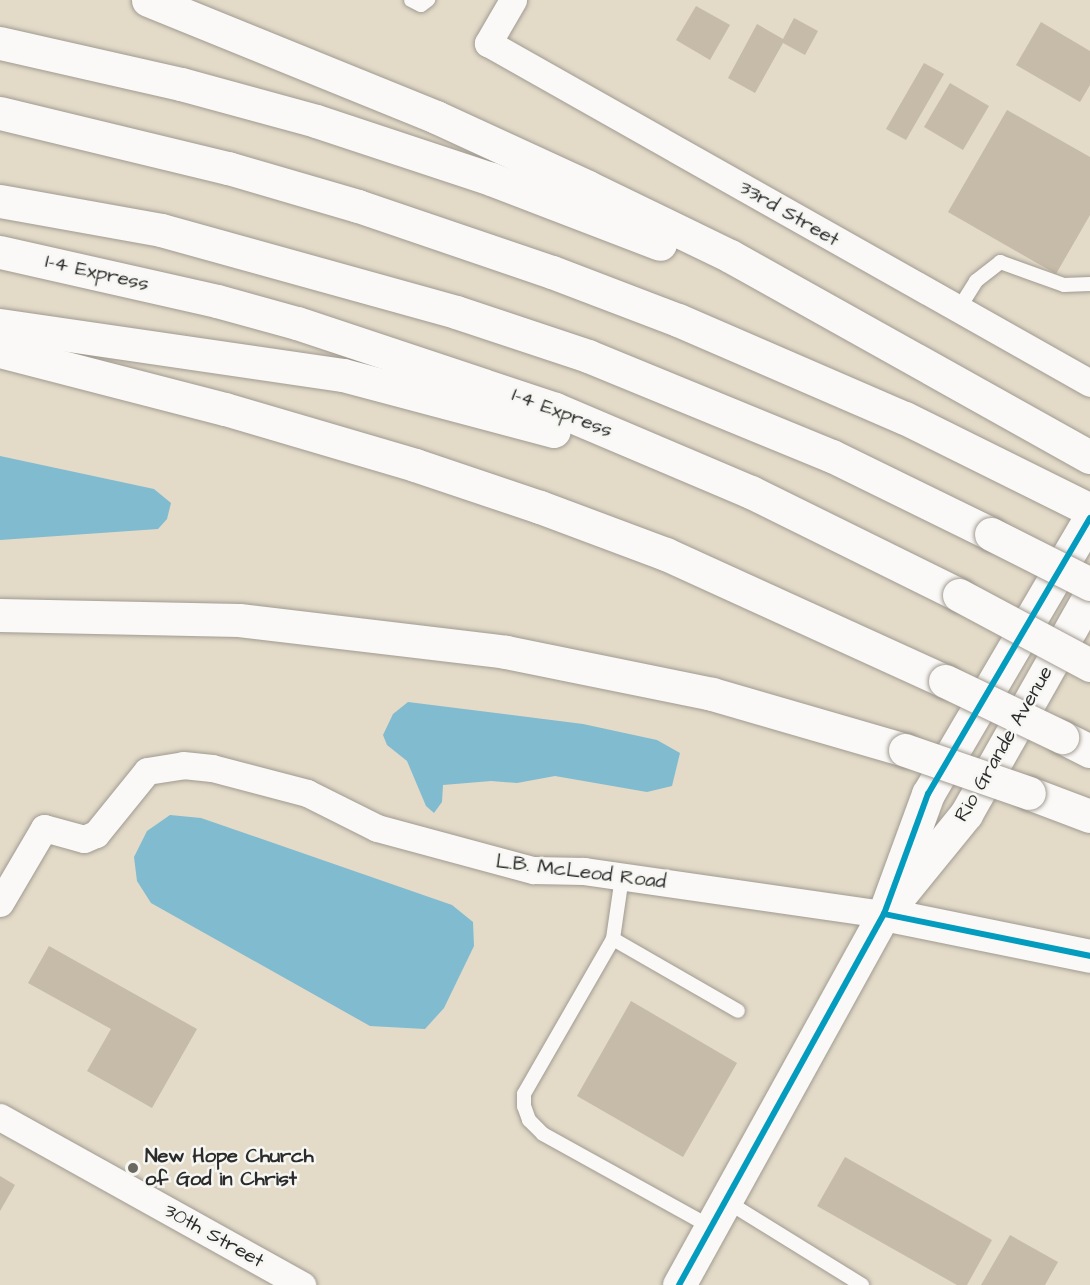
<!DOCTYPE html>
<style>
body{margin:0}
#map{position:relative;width:1090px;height:1285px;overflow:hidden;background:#e3dac8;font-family:"Architects Daughter",sans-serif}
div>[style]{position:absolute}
.water>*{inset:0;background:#80bbd0}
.building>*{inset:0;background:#c6baa8}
.roads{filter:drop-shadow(0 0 2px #a09b91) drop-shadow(0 0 2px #a09b91)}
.lane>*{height:14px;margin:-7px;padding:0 7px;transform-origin:7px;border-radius:7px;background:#fbf9f7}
.street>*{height:27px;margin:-13.5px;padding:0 13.5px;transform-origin:13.5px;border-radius:13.5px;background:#fbf9f7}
.secondary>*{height:33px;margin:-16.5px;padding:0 16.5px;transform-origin:16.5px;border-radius:16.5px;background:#fbf9f7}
.highway>*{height:33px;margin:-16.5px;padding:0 16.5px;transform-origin:16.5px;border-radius:16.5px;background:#fbf9f7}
.bridges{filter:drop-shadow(0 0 2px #a09b91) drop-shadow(0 0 2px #a09b91)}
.highway-bridge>*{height:33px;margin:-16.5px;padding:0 16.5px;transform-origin:16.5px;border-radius:16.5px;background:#fbf9f7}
.bus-1>*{height:6px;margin:-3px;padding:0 3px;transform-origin:3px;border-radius:3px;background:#049cbe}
.dots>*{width:16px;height:16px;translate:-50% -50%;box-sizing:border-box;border:3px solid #f6f6f2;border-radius:50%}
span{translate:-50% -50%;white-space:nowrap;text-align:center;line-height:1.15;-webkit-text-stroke:5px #f6f6f2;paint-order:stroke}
.street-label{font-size:20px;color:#2b2b2b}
.poi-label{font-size:20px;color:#2b2b2b;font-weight:700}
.left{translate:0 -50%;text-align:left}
</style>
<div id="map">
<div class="water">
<i style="clip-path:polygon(0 456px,154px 489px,171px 503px,167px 519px,158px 529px,0 540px)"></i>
<i style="clip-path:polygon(408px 702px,583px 724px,657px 740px,680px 753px,672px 786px,647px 792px,555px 776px,517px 783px,491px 781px,443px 785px,442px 802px,434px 813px,426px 806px,407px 761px,387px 745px,383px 735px,393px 714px)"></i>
<i style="clip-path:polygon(170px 815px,201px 818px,452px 905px,473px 922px,474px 946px,444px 1008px,425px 1029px,370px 1026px,151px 903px,137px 881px,134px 857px,147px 831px)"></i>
</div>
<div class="building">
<i style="clip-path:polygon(696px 6px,730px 25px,710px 60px,676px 40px)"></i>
<i style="clip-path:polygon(794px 18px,818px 31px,805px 55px,783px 43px,755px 93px,728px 78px,757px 24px,783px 39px)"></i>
<i style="clip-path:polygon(1041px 22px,1090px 51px,1090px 85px,1080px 102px,1016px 65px)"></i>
<i style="clip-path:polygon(924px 63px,944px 74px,906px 140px,886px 129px)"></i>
<i style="clip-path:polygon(950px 83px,989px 106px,963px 150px,924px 127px)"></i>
<i style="clip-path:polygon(1007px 110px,1090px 157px,1090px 215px,1056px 274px,948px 212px)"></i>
<i style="clip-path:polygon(49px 946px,197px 1029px,152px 1108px,87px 1071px,111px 1029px,28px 983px)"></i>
<i style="clip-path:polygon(631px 1001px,737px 1063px,683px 1157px,577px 1096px)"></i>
<i style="clip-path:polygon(845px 1157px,992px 1240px,967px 1285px,957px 1285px,817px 1206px)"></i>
<i style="clip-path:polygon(0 1176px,15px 1185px,0 1211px)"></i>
<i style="clip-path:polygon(1010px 1235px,1058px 1262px,1045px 1285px,981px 1285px)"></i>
</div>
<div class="roads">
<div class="lane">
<i style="left:411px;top:0;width:11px;rotate:27deg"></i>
<i style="left:421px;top:5px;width:9px;rotate:-36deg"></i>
<i style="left:958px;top:310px;width:34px;rotate:-58deg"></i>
<i style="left:976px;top:281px;width:31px;rotate:-38deg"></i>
<i style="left:1000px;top:262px;width:68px;rotate:19.8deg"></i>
<i style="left:1064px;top:285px;width:26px;rotate:-2deg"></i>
<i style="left:622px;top:877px;width:63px;rotate:98.3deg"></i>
<i style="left:613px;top:939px;width:179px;rotate:119.9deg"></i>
<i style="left:524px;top:1094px;width:12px;rotate:90deg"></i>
<i style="left:524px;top:1106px;width:15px;rotate:70deg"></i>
<i style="left:529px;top:1120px;width:20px;rotate:45deg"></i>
<i style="left:543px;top:1134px;width:192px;rotate:29deg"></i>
<i style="left:613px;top:939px;width:144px;rotate:29.9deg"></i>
<i style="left:726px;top:1201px;width:160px;rotate:31.7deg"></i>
</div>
<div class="street">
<i style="left:513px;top:0;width:50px;rotate:120.2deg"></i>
<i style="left:488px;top:43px;width:691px;rotate:29.46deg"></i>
<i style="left:0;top:903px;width:87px;rotate:-59.6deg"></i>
<i style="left:44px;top:828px;width:41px;rotate:15.4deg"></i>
<i style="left:84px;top:839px;width:13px;rotate:-23deg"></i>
<i style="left:96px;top:834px;width:81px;rotate:-51deg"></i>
<i style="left:147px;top:771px;width:36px;rotate:-9deg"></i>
<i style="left:183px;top:765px;width:29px;rotate:6deg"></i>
<i style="left:212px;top:768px;width:98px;rotate:14.7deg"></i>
<i style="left:307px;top:793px;width:78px;rotate:26.6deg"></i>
<i style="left:377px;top:828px;width:162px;rotate:15.1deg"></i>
<i style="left:533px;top:870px;width:51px;rotate:1.1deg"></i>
<i style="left:584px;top:871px;width:303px;rotate:8.2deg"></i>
<i style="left:0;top:1117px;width:346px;rotate:29.1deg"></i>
</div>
<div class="secondary">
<i style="left:901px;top:894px;width:103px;rotate:-50.9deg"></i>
<i style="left:966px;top:814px;width:252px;rotate:-60.5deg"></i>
<i style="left:884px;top:914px;width:210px;rotate:11.5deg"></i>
<i style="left:679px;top:1285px;width:424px;rotate:-61.1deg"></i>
<i style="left:884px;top:914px;width:128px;rotate:-69.9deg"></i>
<i style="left:928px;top:794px;width:320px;rotate:-59.6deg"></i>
</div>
<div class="highway">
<i style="left:148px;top:0;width:311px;rotate:22.1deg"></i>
<i style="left:436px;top:117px;width:167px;rotate:24.7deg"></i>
<i style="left:588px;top:187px;width:158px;rotate:25.9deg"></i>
<i style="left:730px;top:256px;width:412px;rotate:29.2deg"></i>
<i style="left:0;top:43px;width:186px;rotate:12.8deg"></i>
<i style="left:181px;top:84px;width:140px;rotate:15.3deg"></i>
<i style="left:316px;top:121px;width:184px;rotate:18.3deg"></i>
<i style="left:491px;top:179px;width:181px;rotate:21deg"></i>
<i style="left:0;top:113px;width:235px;rotate:13.6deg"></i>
<i style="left:228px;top:168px;width:135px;rotate:16.3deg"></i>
<i style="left:358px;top:206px;width:205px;rotate:18.8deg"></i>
<i style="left:552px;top:272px;width:135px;rotate:20.9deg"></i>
<i style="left:678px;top:320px;width:247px;rotate:23.4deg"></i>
<i style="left:905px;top:418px;width:207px;rotate:26.4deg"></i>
<i style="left:0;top:201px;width:164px;rotate:10.2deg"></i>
<i style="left:161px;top:230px;width:306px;rotate:15.5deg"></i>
<i style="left:456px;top:312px;width:139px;rotate:18.4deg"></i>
<i style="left:588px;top:356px;width:264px;rotate:22.3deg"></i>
<i style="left:832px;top:456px;width:177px;rotate:26.1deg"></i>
<i style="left:0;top:252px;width:222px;rotate:12.7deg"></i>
<i style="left:217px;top:301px;width:83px;rotate:15.4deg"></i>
<i style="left:297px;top:323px;width:272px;rotate:18.4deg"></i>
<i style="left:555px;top:409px;width:213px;rotate:23deg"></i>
<i style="left:751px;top:492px;width:232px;rotate:26.3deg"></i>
<i style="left:0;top:325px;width:347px;rotate:8.3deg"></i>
<i style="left:343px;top:375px;width:218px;rotate:14.9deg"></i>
<i style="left:0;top:351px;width:232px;rotate:14.5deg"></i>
<i style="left:225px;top:409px;width:198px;rotate:16.4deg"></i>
<i style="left:415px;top:465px;width:132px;rotate:18.6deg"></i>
<i style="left:540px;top:507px;width:134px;rotate:20.5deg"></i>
<i style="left:666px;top:554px;width:307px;rotate:24.5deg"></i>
<i style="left:0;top:615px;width:239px;rotate:1.2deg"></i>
<i style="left:239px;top:620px;width:269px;rotate:6.8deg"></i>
<i style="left:506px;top:652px;width:210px;rotate:11.5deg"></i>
<i style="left:712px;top:694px;width:201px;rotate:16.2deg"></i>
<i style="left:1062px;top:737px;width:31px;rotate:27deg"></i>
<i style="left:1029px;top:793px;width:65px;rotate:20.7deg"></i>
</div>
</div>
<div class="bridges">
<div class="highway-bridge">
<i style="left:991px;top:534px;width:111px;rotate:26.8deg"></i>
<i style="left:959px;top:595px;width:149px;rotate:28.1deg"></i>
<i style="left:945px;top:681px;width:130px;rotate:25.6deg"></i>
<i style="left:905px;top:750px;width:131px;rotate:19.1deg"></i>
</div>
</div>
<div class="bus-1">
<i style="left:884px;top:914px;width:210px;rotate:11.5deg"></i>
<i style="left:679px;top:1285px;width:424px;rotate:-61.1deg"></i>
<i style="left:884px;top:914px;width:128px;rotate:-69.9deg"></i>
<i style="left:928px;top:794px;width:320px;rotate:-59.6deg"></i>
</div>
<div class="dots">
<i style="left:133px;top:1168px;background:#6b6862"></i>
</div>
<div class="street-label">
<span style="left:789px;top:214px;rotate:30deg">33rd Street</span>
<span style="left:97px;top:273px;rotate:13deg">I-4 Express</span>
<span style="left:562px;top:413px;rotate:21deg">I-4 Express</span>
<span style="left:1004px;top:744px;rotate:-60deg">Rio Grande Avenue</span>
<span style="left:581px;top:872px;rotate:7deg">L.B. McLeod Road</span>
<span style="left:214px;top:1236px;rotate:29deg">30th Street</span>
</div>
<div class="poi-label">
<span class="left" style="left:145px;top:1168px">New Hope Church<br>of God in Christ</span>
</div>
</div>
